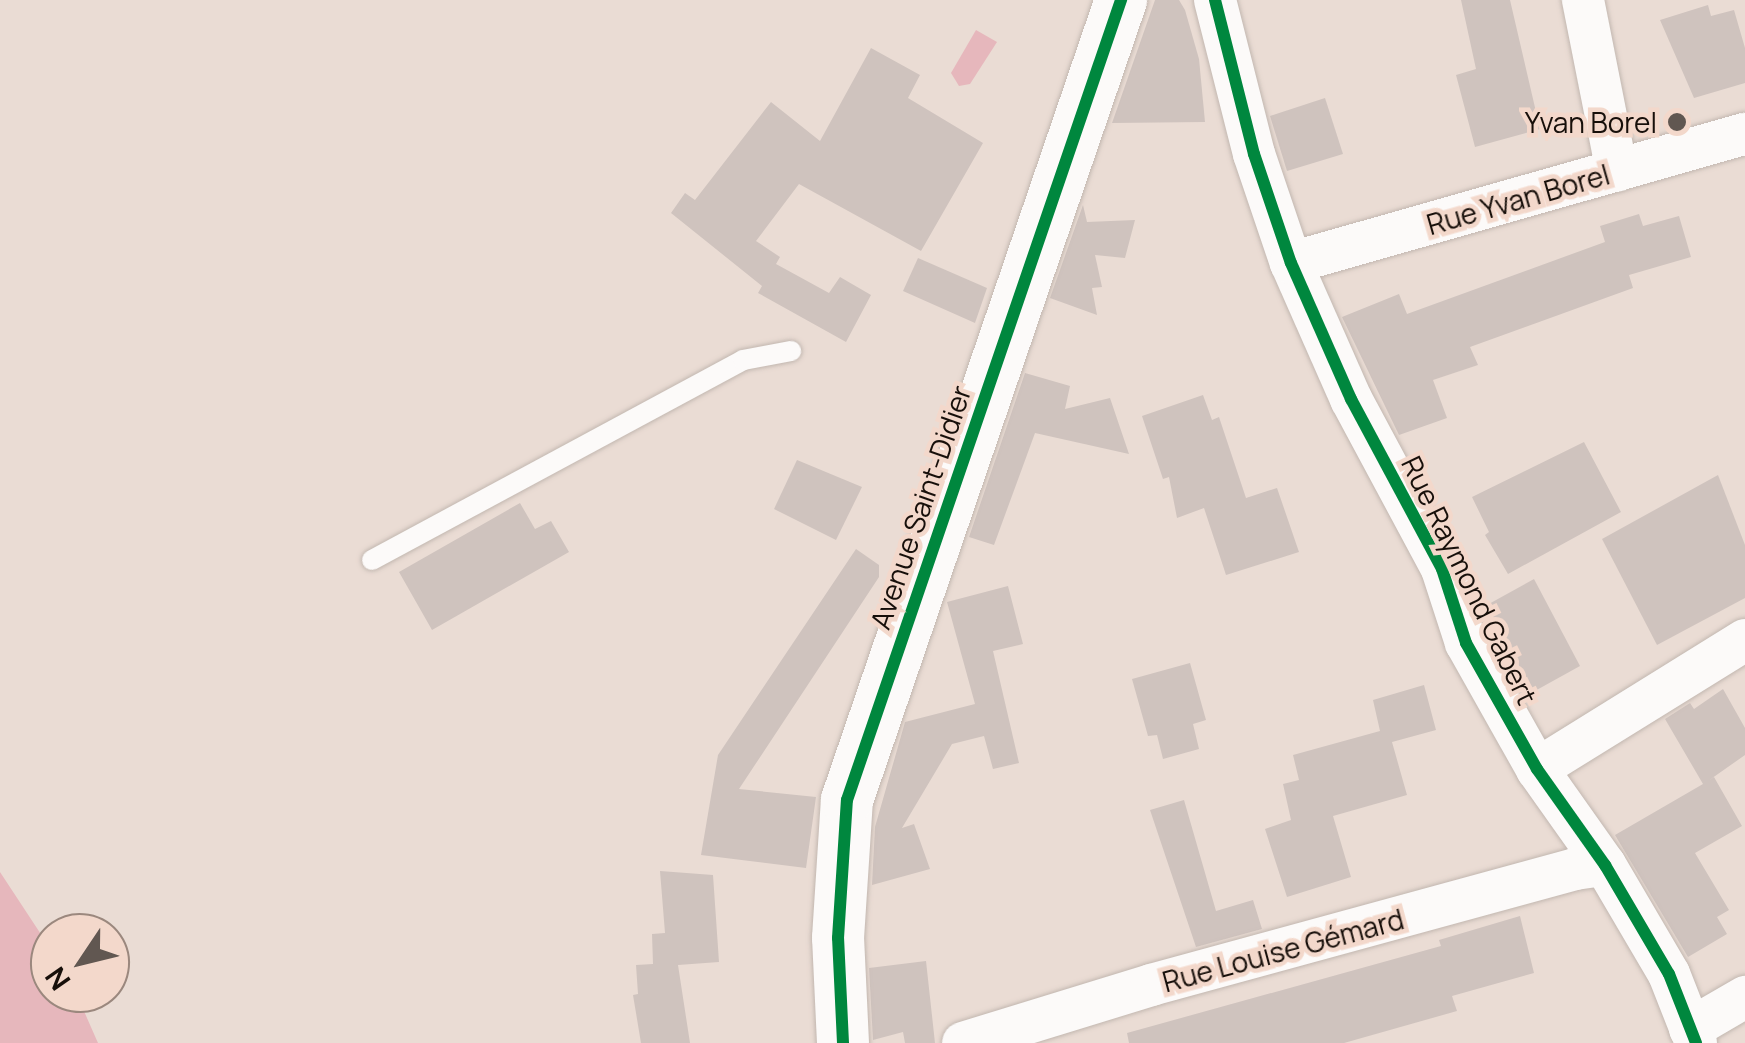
<!DOCTYPE html>
<meta charset="utf-8">
<style>
body{margin:0}
#map{position:relative;width:1745px;height:1043px;overflow:hidden;background:#eadcd4;font-family:Manrope,sans-serif}
div>[style]{position:absolute}
.water>*{inset:0;background:#e6b7bc}
.building>*{inset:0;background:#cfc3be}
.roads{filter:drop-shadow(0 0 2px #c2b7b0) drop-shadow(0 0 2px #c2b7b0)}
.service>*{height:20px;margin:-10px;padding:0 10px;transform-origin:10px;border-radius:10px;background:#fcfaf9}
.minor>*{height:42px;margin:-21px;padding:0 21px;transform-origin:21px;border-radius:21px;background:#fcfaf9}
.tertiary>*{height:52px;margin:-26px;padding:0 26px;transform-origin:26px;border-radius:26px;background:#fcfaf9}
.cycleway>*{height:12px;margin:-6px;padding:0 6px;transform-origin:6px;border-radius:6px;background:#00873e}
.dots>*{width:28px;height:28px;translate:-50% -50%;box-sizing:border-box;border:5px solid #f3d8cb;border-radius:50%}
span{translate:-50% -50%;white-space:nowrap;text-align:center;line-height:1.15;-webkit-text-stroke:9px #f3d8cb;paint-order:stroke}
.poi-label{font-size:28px;color:#170f0a}
.right{translate:-100% -50%;text-align:right}
.street-label{font-size:28px;color:#170f0a}
.north{position:absolute;left:30px;top:913px;width:100px;height:100px;box-sizing:border-box;background:#f3d8cb;border:2px solid #9b887e;border-radius:50%;rotate:235deg;font-size:28px;font-weight:700;line-height:40px;text-align:center;color:#170f0a}
.north::after{content:'';display:block;margin:auto;width:35px;height:45px;background:#615751;clip-path:polygon(50% 0,100% 100%,50% 72%,0 100%)}
</style>
<div id="map">
<div class="water">
<i style="clip-path:polygon(976px 30px,997px 42px,970px 84px,959px 86px,951px 73px)"></i>
<i style="clip-path:polygon(0 872px,50px 948px,50px 993px,76px 993px,98px 1043px,0 1043px)"></i>
</div>
<div class="building">
<i style="clip-path:polygon(1155px 0,1179px 0,1185px 10px,1199px 59px,1205px 122px,1112px 123px)"></i>
<i style="clip-path:polygon(1461px 0,1510px 0,1540px 129px,1475px 147px,1456px 75px,1476px 69px)"></i>
<i style="clip-path:polygon(1708px 5px,1711px 16px,1734px 10px,1745px 48px,1745px 83px,1694px 98px,1660px 20px)"></i>
<i style="clip-path:polygon(871px 48px,920px 75px,908px 98px,983px 143px,921px 251px,799px 184px,756px 241px,780px 257px,776px 264px,829px 293px,840px 277px,871px 295px,846px 342px,758px 293px,762px 286px,671px 213px,685px 193px,695px 200px,771px 102px,820px 141px)"></i>
<i style="clip-path:polygon(1325px 98px,1343px 154px,1287px 171px,1270px 116px)"></i>
<i style="clip-path:polygon(1083px 205px,1087px 222px,1135px 220px,1125px 258px,1095px 255px,1102px 287px,1092px 288px,1097px 315px,1050px 298px)"></i>
<i style="clip-path:polygon(1639px 214px,1643px 226px,1679px 216px,1691px 257px,1629px 275px,1633px 288px,1470px 347px,1478px 365px,1433px 380px,1447px 418px,1399px 435px,1342px 317px,1399px 294px,1407px 314px,1605px 242px,1600px 226px)"></i>
<i style="clip-path:polygon(918px 258px,987px 288px,975px 323px,903px 291px)"></i>
<i style="clip-path:polygon(1025px 373px,1070px 386px,1065px 409px,1110px 398px,1129px 454px,1035px 433px,994px 545px,969px 537px)"></i>
<i style="clip-path:polygon(1203px 395px,1212px 420px,1219px 417px,1246px 498px,1277px 488px,1299px 552px,1226px 575px,1204px 508px,1177px 518px,1169px 477px,1163px 479px,1142px 416px)"></i>
<i style="clip-path:polygon(1584px 442px,1621px 512px,1508px 574px,1485px 535px,1489px 532px,1472px 497px)"></i>
<i style="clip-path:polygon(797px 460px,862px 487px,836px 540px,774px 509px)"></i>
<i style="clip-path:polygon(1718px 475px,1745px 545px,1745px 598px,1657px 645px,1602px 539px)"></i>
<i style="clip-path:polygon(520px 503px,535px 529px,551px 521px,569px 552px,432px 630px,399px 572px)"></i>
<i style="clip-path:polygon(856px 549px,879px 565px,879px 577px,739px 789px,816px 797px,806px 868px,701px 855px,718px 755px)"></i>
<i style="clip-path:polygon(1534px 579px,1580px 666px,1533px 692px,1487px 605px)"></i>
<i style="clip-path:polygon(1008px 586px,1023px 644px,993px 651px,1019px 763px,993px 769px,984px 736px,952px 744px,902px 828px,914px 824px,930px 869px,872px 885px,875px 827px,905px 722px,975px 704px,947px 602px)"></i>
<i style="clip-path:polygon(1190px 663px,1206px 720px,1193px 724px,1199px 749px,1163px 759px,1157px 735px,1148px 736px,1132px 679px)"></i>
<i style="clip-path:polygon(1424px 685px,1436px 730px,1392px 742px,1407px 795px,1333px 816px,1351px 877px,1287px 897px,1265px 829px,1291px 820px,1283px 784px,1299px 780px,1293px 755px,1380px 731px,1373px 700px)"></i>
<i style="clip-path:polygon(1723px 689px,1745px 728px,1745px 755px,1708px 781px,1714px 777px,1742px 826px,1695px 853px,1729px 910px,1717px 917px,1727px 934px,1688px 957px,1615px 835px,1703px 784px,1665px 719px,1690px 703px,1694px 709px)"></i>
<i style="clip-path:polygon(1184px 800px,1216px 911px,1253px 900px,1262px 929px,1196px 947px,1150px 810px)"></i>
<i style="clip-path:polygon(660px 871px,713px 875px,719px 962px,678px 965px,690px 1043px,641px 1043px,633px 995px,638px 994px,636px 965px,653px 964px,652px 934px,665px 933px)"></i>
<i style="clip-path:polygon(1520px 916px,1534px 973px,1452px 996px,1457px 1011px,1344px 1043px,1129px 1043px,1127px 1033px,1441px 946px,1439px 940px)"></i>
<i style="clip-path:polygon(926px 961px,935px 1043px,905px 1043px,903px 1032px,873px 1040px,869px 968px)"></i>
</div>
<div class="roads">
<div class="service">
<i style="left:372px;top:560px;width:421px;rotate:-28.3deg"></i>
<i style="left:743px;top:360px;width:49px;rotate:-10.6deg"></i>
</div>
<div class="minor">
<i style="left:1215px;top:0;width:159px;rotate:75.8deg"></i>
<i style="left:1254px;top:154px;width:115px;rotate:71.3deg"></i>
<i style="left:1291px;top:263px;width:149px;rotate:66.2deg"></i>
<i style="left:1351px;top:399px;width:193px;rotate:61.8deg"></i>
<i style="left:1442px;top:569px;width:78px;rotate:72deg"></i>
<i style="left:1466px;top:643px;width:145px;rotate:60.6deg"></i>
<i style="left:1537px;top:769px;width:118px;rotate:54.7deg"></i>
<i style="left:1605px;top:865px;width:126px;rotate:59.6deg"></i>
<i style="left:1669px;top:974px;width:74px;rotate:68.6deg"></i>
<i style="left:1583px;top:0;width:174px;rotate:78.8deg"></i>
<i style="left:1291px;top:263px;width:472px;rotate:-15.9deg"></i>
<i style="left:1537px;top:769px;width:245px;rotate:-31.8deg"></i>
<i style="left:1690px;top:1029px;width:64px;rotate:-30.2deg"></i>
<i style="left:963px;top:1043px;width:197px;rotate:-17.1deg"></i>
<i style="left:1151px;top:985px;width:440px;rotate:-15.3deg"></i>
<i style="left:1575px;top:869px;width:30px;rotate:-8deg"></i>
</div>
<div class="tertiary">
<i style="left:843px;top:1043px;width:105px;rotate:-92.7deg"></i>
<i style="left:838px;top:938px;width:138px;rotate:-86.3deg"></i>
<i style="left:847px;top:800px;width:846px;rotate:-71.09deg"></i>
</div>
</div>
<div class="cycleway">
<i style="left:1215px;top:0;width:159px;rotate:75.8deg"></i>
<i style="left:1254px;top:154px;width:115px;rotate:71.3deg"></i>
<i style="left:1291px;top:263px;width:149px;rotate:66.2deg"></i>
<i style="left:1351px;top:399px;width:193px;rotate:61.8deg"></i>
<i style="left:1442px;top:569px;width:78px;rotate:72deg"></i>
<i style="left:1466px;top:643px;width:145px;rotate:60.6deg"></i>
<i style="left:1537px;top:769px;width:118px;rotate:54.7deg"></i>
<i style="left:1605px;top:865px;width:126px;rotate:59.6deg"></i>
<i style="left:1669px;top:974px;width:74px;rotate:68.6deg"></i>
<i style="left:843px;top:1043px;width:105px;rotate:-92.7deg"></i>
<i style="left:838px;top:938px;width:138px;rotate:-86.3deg"></i>
<i style="left:847px;top:800px;width:846px;rotate:-71.09deg"></i>
</div>
<div class="dots">
<i style="left:1677px;top:122px;background:#615751"></i>
</div>
<div class="poi-label">
<span class="right" style="left:1657px;top:122px">Yvan Borel</span>
</div>
<div class="street-label">
<span style="left:1518px;top:199px;rotate:-16deg">Rue Yvan Borel</span>
<span style="left:920px;top:507px;rotate:-71deg">Avenue Saint-Didier</span>
<span style="left:1470px;top:580px;rotate:64deg">Rue Raymond Gabert</span>
<span style="left:1283px;top:950px;rotate:-15deg">Rue Louise Gémard</span>
</div>
<div class="north">N</div>
</div>
